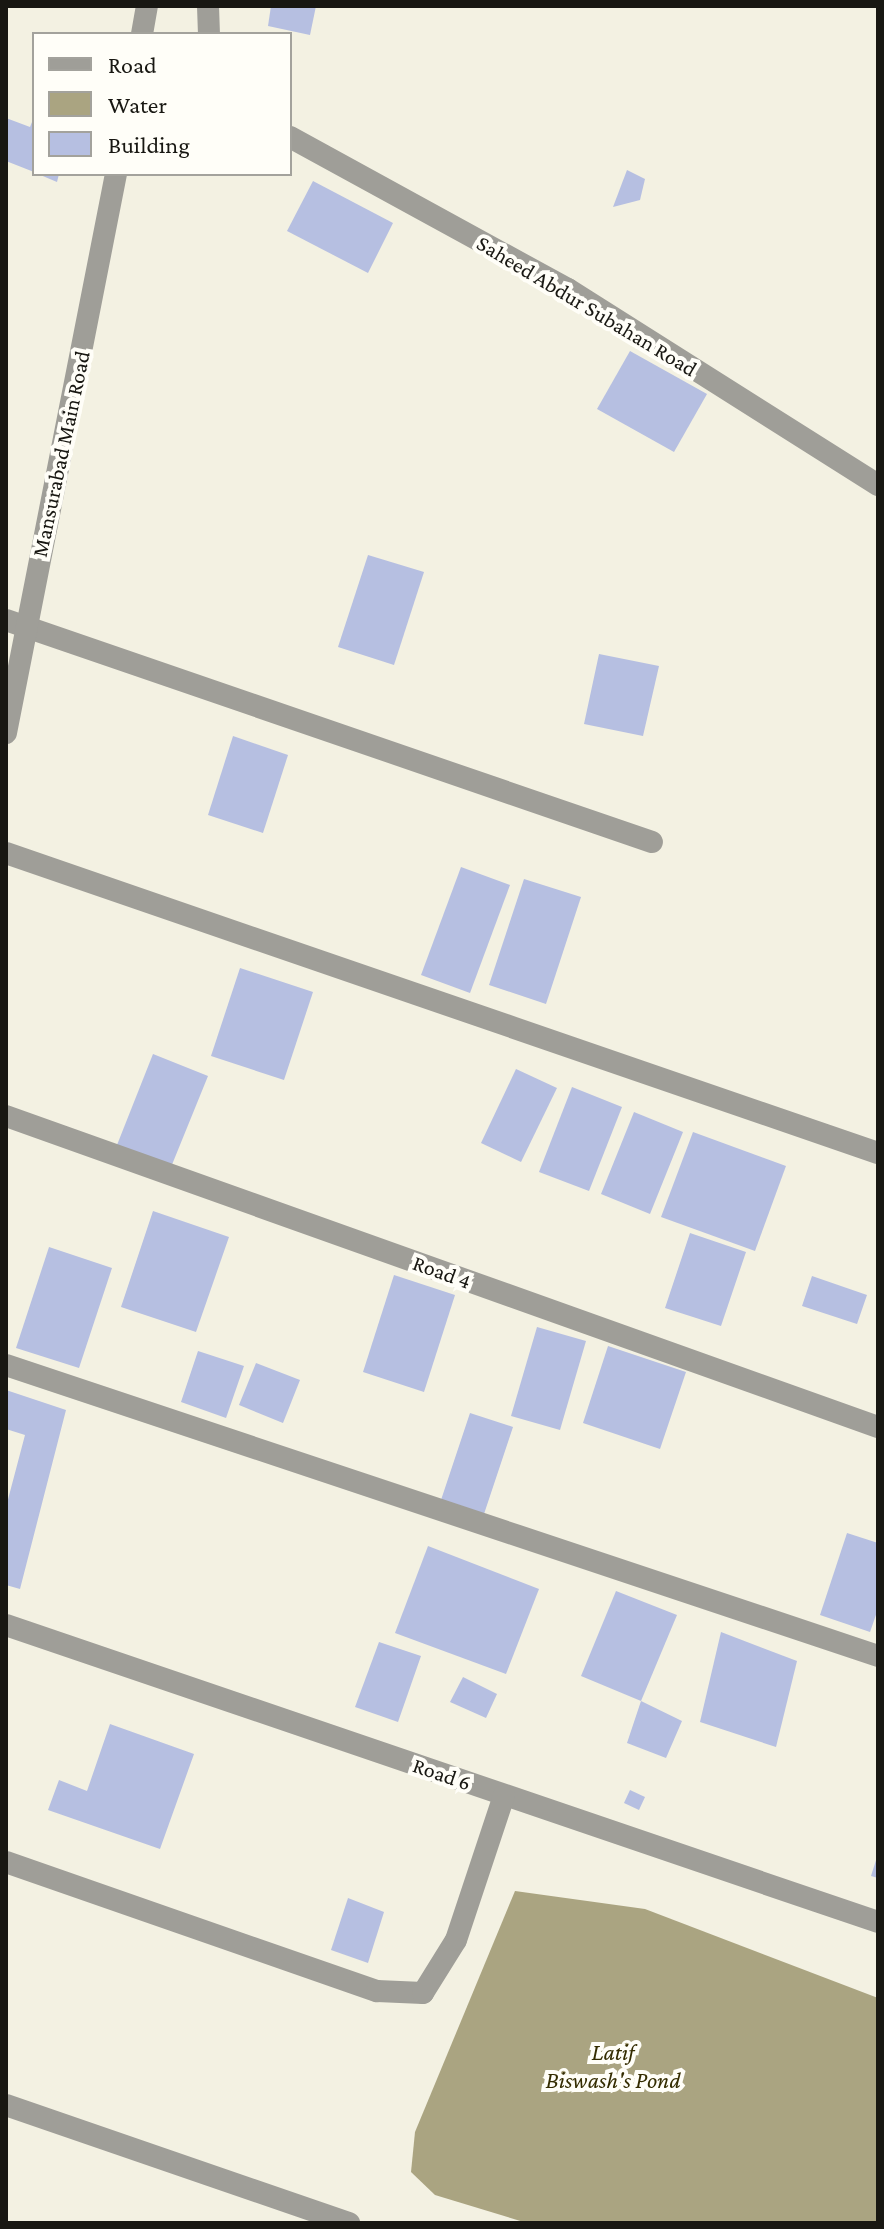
<!DOCTYPE html>
<style>
body{margin:0}
#map{position:relative;width:884px;height:2229px;overflow:hidden;background:#f3f1e2;font-family:"Crimson Pro",serif}
div>[style]{position:absolute}
.water>*{inset:0;background:#aaa481}
.building>*{inset:0;background:#b6bfe1}
.minor>*{height:22px;margin:-11px;padding:0 11px;transform-origin:11px;border-radius:11px;background:#9f9e98}
.tertiary>*{height:22px;margin:-11px;padding:0 11px;transform-origin:11px;border-radius:11px;background:#9f9e98}
span{translate:-50% -50%;white-space:nowrap;text-align:center;line-height:1.15;-webkit-text-stroke:8px #fffef8;paint-order:stroke}
.street-label{font-size:22px;color:#181712}
.water-label{font-size:24px;color:#342c00;font-style:italic}
.frame{position:absolute;inset:0;border:8px solid #181712;pointer-events:none}
.legend{position:absolute;left:32px;top:32px;width:260px;height:144px;box-sizing:border-box;background:#fffef8;border:2px solid #a3a29c;margin:0;padding:10px 14px;list-style:none;font-size:24px;color:#181712}
.legend li{display:flex;align-items:center;gap:16px;height:40px}
.legend b{width:40px;border:2px solid #a3a29c}
</style>
<div id="map">
<div class="water">
<i style="clip-path:polygon(515px 1891px,645px 1909px,878px 1998px,878px 2223px,527px 2223px,435px 2195px,411px 2172px,415px 2132px)"></i>
</div>
<div class="building">
<i style="clip-path:polygon(271px 6px,316px 6px,310px 35px,268px 26px)"></i>
<i style="clip-path:polygon(34px 117px,34px 172px,6px 161px,6px 118px,30px 127px)"></i>
<i style="clip-path:polygon(627px 170px,645px 179px,640px 200px,613px 207px)"></i>
<i style="clip-path:polygon(38px 174px,59px 174px,57px 182px)"></i>
<i style="clip-path:polygon(313px 181px,393px 223px,368px 273px,287px 231px)"></i>
<i style="clip-path:polygon(630px 351px,707px 394px,674px 452px,597px 409px)"></i>
<i style="clip-path:polygon(368px 555px,424px 572px,394px 665px,338px 647px)"></i>
<i style="clip-path:polygon(599px 654px,659px 666px,643px 736px,584px 724px)"></i>
<i style="clip-path:polygon(233px 736px,288px 755px,263px 833px,208px 815px)"></i>
<i style="clip-path:polygon(461px 867px,510px 885px,470px 993px,421px 975px)"></i>
<i style="clip-path:polygon(524px 879px,581px 897px,546px 1004px,489px 985px)"></i>
<i style="clip-path:polygon(240px 968px,313px 992px,284px 1080px,211px 1056px)"></i>
<i style="clip-path:polygon(153px 1054px,208px 1076px,169px 1172px,115px 1150px)"></i>
<i style="clip-path:polygon(516px 1069px,557px 1088px,521px 1162px,481px 1143px)"></i>
<i style="clip-path:polygon(572px 1087px,622px 1107px,589px 1191px,539px 1172px)"></i>
<i style="clip-path:polygon(634px 1112px,683px 1132px,650px 1214px,601px 1194px)"></i>
<i style="clip-path:polygon(693px 1132px,786px 1166px,755px 1251px,661px 1217px)"></i>
<i style="clip-path:polygon(153px 1211px,229px 1237px,196px 1332px,121px 1307px)"></i>
<i style="clip-path:polygon(690px 1233px,746px 1252px,721px 1326px,665px 1308px)"></i>
<i style="clip-path:polygon(49px 1247px,112px 1268px,79px 1368px,16px 1348px)"></i>
<i style="clip-path:polygon(394px 1275px,455px 1295px,424px 1392px,363px 1372px)"></i>
<i style="clip-path:polygon(812px 1276px,867px 1295px,857px 1324px,802px 1306px)"></i>
<i style="clip-path:polygon(537px 1327px,586px 1341px,560px 1430px,511px 1416px)"></i>
<i style="clip-path:polygon(608px 1346px,686px 1372px,660px 1449px,583px 1423px)"></i>
<i style="clip-path:polygon(198px 1351px,244px 1366px,226px 1418px,181px 1402px)"></i>
<i style="clip-path:polygon(256px 1363px,300px 1380px,283px 1423px,239px 1405px)"></i>
<i style="clip-path:polygon(6px 1390px,66px 1410px,20px 1589px,6px 1585px,6px 1507px,25px 1435px,6px 1429px)"></i>
<i style="clip-path:polygon(470px 1413px,513px 1427px,484px 1514px,441px 1500px)"></i>
<i style="clip-path:polygon(847px 1533px,878px 1543px,878px 1609px,870px 1632px,820px 1615px)"></i>
<i style="clip-path:polygon(428px 1546px,539px 1589px,506px 1674px,395px 1633px)"></i>
<i style="clip-path:polygon(616px 1591px,677px 1615px,641px 1701px,581px 1676px)"></i>
<i style="clip-path:polygon(721px 1632px,797px 1661px,776px 1747px,700px 1722px)"></i>
<i style="clip-path:polygon(379px 1642px,421px 1656px,398px 1722px,355px 1707px)"></i>
<i style="clip-path:polygon(463px 1677px,497px 1694px,486px 1718px,450px 1702px)"></i>
<i style="clip-path:polygon(641px 1701px,682px 1721px,666px 1758px,627px 1743px)"></i>
<i style="clip-path:polygon(110px 1724px,194px 1754px,160px 1849px,48px 1810px,59px 1780px,87px 1791px)"></i>
<i style="clip-path:polygon(630px 1790px,645px 1797px,639px 1810px,624px 1803px)"></i>
<i style="clip-path:polygon(877px 1857px,878px 1857px,878px 1878px,871px 1876px)"></i>
<i style="clip-path:polygon(348px 1898px,384px 1912px,368px 1963px,331px 1950px)"></i>
</div>
<div class="minor">
<i style="left:142px;top:34px;width:28px;rotate:-80deg"></i>
<i style="left:6px;top:620px;width:683px;rotate:18.97deg"></i>
<i style="left:6px;top:733px;width:570px;rotate:-78.87deg"></i>
<i style="left:6px;top:853px;width:922px;rotate:18.99deg"></i>
<i style="left:6px;top:1116px;width:926px;rotate:19.63deg"></i>
<i style="left:6px;top:1365px;width:919px;rotate:18.45deg"></i>
<i style="left:6px;top:1625px;width:921px;rotate:18.81deg"></i>
<i style="left:6px;top:1862px;width:393px;rotate:19.2deg"></i>
<i style="left:377px;top:1991px;width:46px;rotate:2.5deg"></i>
<i style="left:423px;top:1993px;width:62px;rotate:-58.1deg"></i>
<i style="left:456px;top:1940px;width:152px;rotate:-71.6deg"></i>
<i style="left:6px;top:2105px;width:363px;rotate:19deg"></i>
</div>
<div class="tertiary">
<i style="left:208px;top:6px;width:28px;rotate:88deg"></i>
<i style="left:290px;top:137px;width:317px;rotate:28.7deg"></i>
<i style="left:568px;top:289px;width:367px;rotate:32.3deg"></i>
</div>
<div class="street-label">
<span style="left:587px;top:306px;rotate:31deg">Saheed Abdur Subahan Road</span>
<span style="left:61px;top:454px;rotate:-78deg">Mansurabad Main Road</span>
<span style="left:442px;top:1272px;rotate:20deg">Road 4</span>
<span style="left:442px;top:1774px;rotate:19deg">Road 6</span>
</div>
<div class="water-label">
<span style="left:613px;top:2066px">Latif<br>Biswash's Pond</span>
</div>
<div class="frame"></div>
<ul class="legend">
<li><b style="height:10px;background:#9f9e98"></b>Road</li>
<li><b style="height:22px;background:#aaa481"></b>Water</li>
<li><b style="height:22px;background:#b6bfe1"></b>Building</li>
</ul>
</div>
